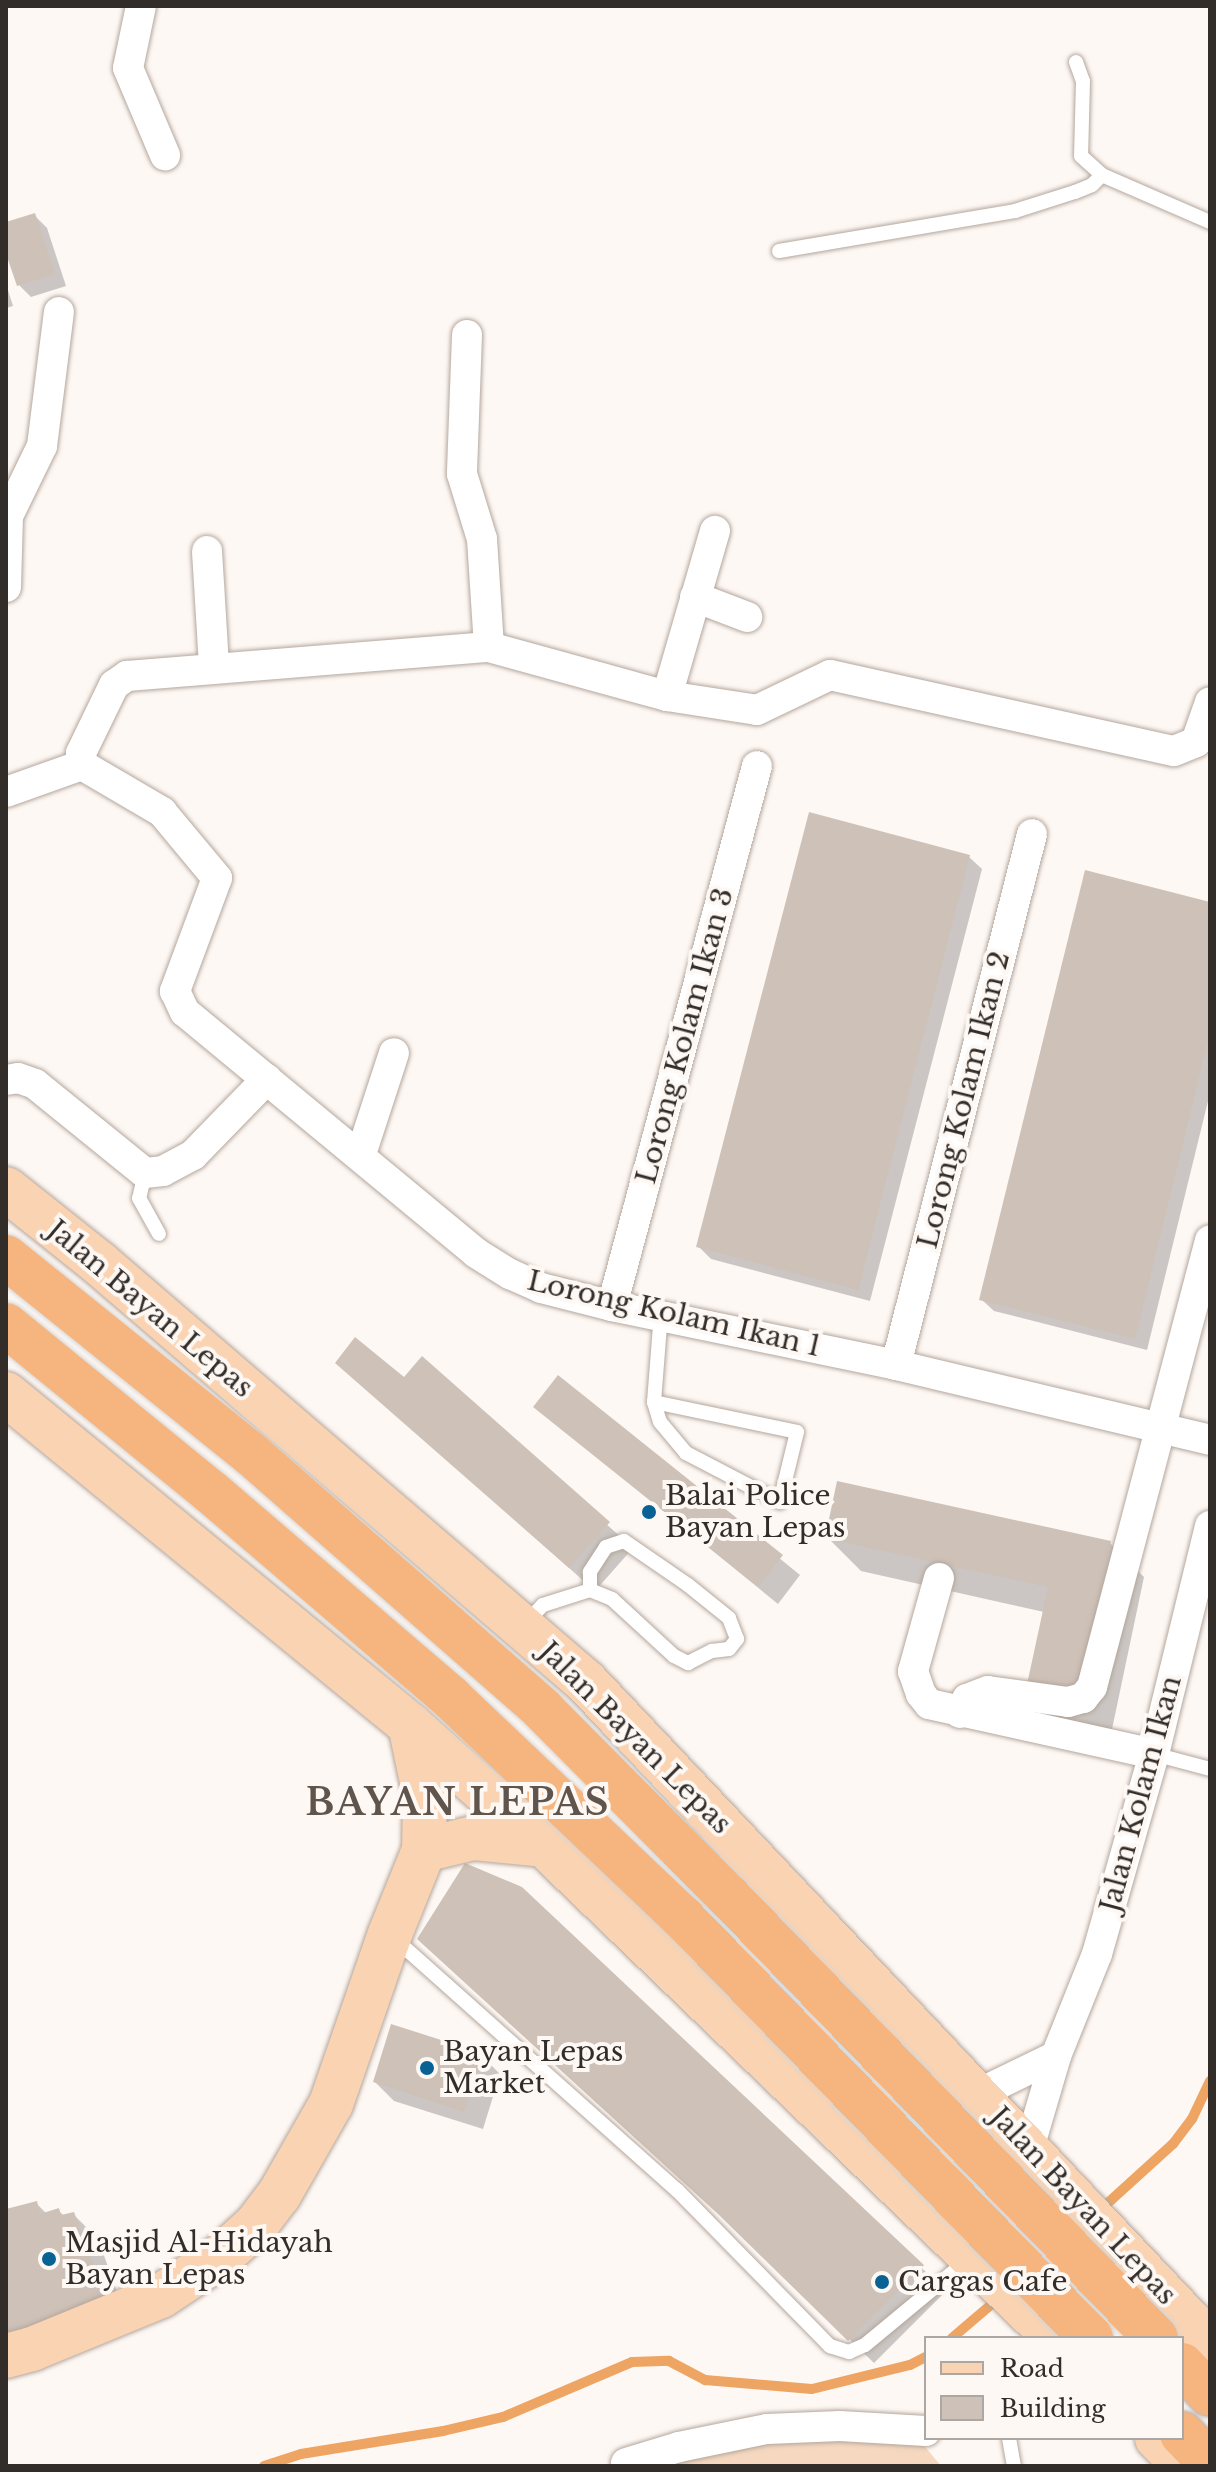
<!DOCTYPE html>
<style>
body{margin:0}
#map{position:relative;width:1216px;height:2472px;overflow:hidden;background:#fef8f4;font-family:"Libre Baskerville",serif}
div>[style]{position:absolute}
.green>*{inset:0;background:#f5d8bf}
.shadow>*{inset:0;background:#0003}
.stream>*{height:10px;margin:-5px;padding:0 5px;transform-origin:5px;border-radius:5px;background:#eea462}
.building>*{inset:0;background:#cec1b7}
.roads{filter:drop-shadow(0 0 2px #b4a79d) drop-shadow(0 0 2px #b4a79d)}
.lane>*{height:14px;margin:-7px;padding:0 7px;transform-origin:7px;border-radius:7px;background:#fff}
.street>*{height:30px;margin:-15px;padding:0 15px;transform-origin:15px;border-radius:15px;background:#fff}
.primary>*{height:44px;margin:-22px;padding:0 22px;transform-origin:22px;border-radius:22px;background:#fad3b2}
.highway>*{height:44px;margin:-22px;padding:0 22px;transform-origin:22px;border-radius:22px;background:#f6b57e}
.bridges{filter:drop-shadow(0 0 2px #d6d5d4) drop-shadow(0 0 2px #d6d5d4)}
.highway-bridge>*{height:44px;margin:-22px;padding:0 22px;transform-origin:22px;border-radius:22px;background:#f6b57e}
.dots>*{width:22px;height:22px;translate:-50% -50%;box-sizing:border-box;border:4px solid #fef8f4;border-radius:50%}
span{translate:-50% -50%;white-space:nowrap;text-align:center;line-height:1.15;-webkit-text-stroke:8px #fef8f4;paint-order:stroke}
.street-label{font-size:28px;color:#322d29}
.poi-label{font-size:28px;color:#322d29}
.left{translate:0 -50%;text-align:left}
.district-label{font-size:36px;color:#60554c;font-weight:700;letter-spacing:2px}
.frame{position:absolute;inset:0;border:8px solid #322d29;pointer-events:none}
.legend{position:absolute;left:924px;top:2336px;width:260px;height:104px;box-sizing:border-box;background:#fef8f4;border:2px solid #aca7a3;margin:0;padding:10px 14px;list-style:none;font-size:24px;color:#322d29}
.legend li{display:flex;align-items:center;gap:16px;height:40px}
.legend b{width:40px;border:2px solid #aca7a3}
</style>
<div id="map">
<div class="green">
<i style="clip-path:polygon(814px 2439px,922px 2443px,941px 2466px,668px 2466px,709px 2450px)"></i>
</div>
<div class="shadow">
<i style="clip-path:polygon(34px 215px,47px 228px,66px 286px,31px 297px,19px 285px,6px 247px,6px 224px)"></i>
<i style="clip-path:polygon(6px 284px,13px 306px,6px 308px)"></i>
<i style="clip-path:polygon(969px 857px,982px 869px,870px 1301px,711px 1259px,699px 1247px)"></i>
<i style="clip-path:polygon(1210px 904px,1210px 1093px,1147px 1350px,994px 1311px,981px 1299px)"></i>
<i style="clip-path:polygon(422px 1359px,633px 1548px,595px 1591px,338px 1363px,404px 1380px)"></i>
<i style="clip-path:polygon(559px 1378px,800px 1575px,778px 1604px,536px 1407px)"></i>
<i style="clip-path:polygon(827px 1537px,1110px 1543px,1144px 1577px,1111px 1734px,1062px 1723px,1028px 1689px,1044px 1612px,861px 1571px)"></i>
<i style="clip-path:polygon(520px 1889px,946px 2291px,874px 2363px,745px 2238px)"></i>
<i style="clip-path:polygon(481px 2055px,500px 2074px,483px 2129px,394px 2101px,375px 2082px)"></i>
<i style="clip-path:polygon(36px 2203px,47px 2214px,58px 2210px,64px 2216px,73px 2214px,98px 2239px,130px 2327px,6px 2352px,6px 2211px)"></i>
</div>
<div class="stream">
<i style="left:1099px;top:2211px;width:100px;rotate:-42.2deg"></i>
<i style="left:1173px;top:2144px;width:31px;rotate:-53deg"></i>
<i style="left:1192px;top:2119px;width:42px;rotate:-64.7deg"></i>
<i style="left:952px;top:2338px;width:62px;rotate:-40.4deg"></i>
<i style="left:264px;top:2466px;width:39px;rotate:-18deg"></i>
<i style="left:301px;top:2454px;width:144px;rotate:-9.2deg"></i>
<i style="left:443px;top:2431px;width:62px;rotate:-13.1deg"></i>
<i style="left:503px;top:2417px;width:140px;rotate:-23.1deg"></i>
<i style="left:632px;top:2362px;width:37px;rotate:-2deg"></i>
<i style="left:669px;top:2361px;width:41px;rotate:27.8deg"></i>
<i style="left:705px;top:2380px;width:107px;rotate:4.8deg"></i>
<i style="left:812px;top:2389px;width:101px;rotate:-13.8deg"></i>
<i style="left:910px;top:2365px;width:18px;rotate:-27deg"></i>
</div>
<div class="building">
<i style="clip-path:polygon(35px 213px,55px 274px,17px 286px,6px 254px,6px 222px)"></i>
<i style="clip-path:polygon(809px 812px,970px 855px,858px 1290px,696px 1247px)"></i>
<i style="clip-path:polygon(1085px 870px,1210px 902px,1210px 1032px,1135px 1339px,979px 1300px)"></i>
<i style="clip-path:polygon(355px 1337px,404px 1377px,422px 1356px,610px 1522px,569px 1568px,335px 1363px)"></i>
<i style="clip-path:polygon(558px 1375px,783px 1555px,758px 1587px,533px 1407px)"></i>
<i style="clip-path:polygon(837px 1481px,1111px 1541px,1077px 1701px,1026px 1689px,1048px 1587px,825px 1538px)"></i>
<i style="clip-path:polygon(465px 1863px,522px 1887px,924px 2265px,848px 2341px,718px 2214px,417px 1939px)"></i>
<i style="clip-path:polygon(391px 2024px,482px 2053px,464px 2112px,373px 2082px)"></i>
<i style="clip-path:polygon(37px 2201px,40px 2214px,59px 2208px,61px 2215px,74px 2212px,107px 2302px,9px 2334px,6px 2324px,6px 2209px)"></i>
</div>
<div class="roads">
<div class="lane">
<i style="left:1076px;top:62px;width:20px;rotate:70deg"></i>
<i style="left:1083px;top:81px;width:75px;rotate:91.5deg"></i>
<i style="left:1081px;top:156px;width:28px;rotate:42deg"></i>
<i style="left:1102px;top:175px;width:118px;rotate:23.5deg"></i>
<i style="left:779px;top:251px;width:239px;rotate:-9.6deg"></i>
<i style="left:1015px;top:211px;width:63px;rotate:-17.6deg"></i>
<i style="left:1075px;top:192px;width:18px;rotate:-22deg"></i>
<i style="left:1092px;top:185px;width:14px;rotate:-45deg"></i>
<i style="left:145px;top:1173px;width:26px;rotate:103deg"></i>
<i style="left:139px;top:1198px;width:41px;rotate:60.9deg"></i>
<i style="left:654px;top:1402px;width:146px;rotate:11.8deg"></i>
<i style="left:797px;top:1432px;width:72px;rotate:103.7deg"></i>
<i style="left:780px;top:1502px;width:106px;rotate:-152.5deg"></i>
<i style="left:686px;top:1453px;width:40px;rotate:-130deg"></i>
<i style="left:660px;top:1422px;width:21px;rotate:-107deg"></i>
<i style="left:654px;top:1402px;width:88px;rotate:-85.5deg"></i>
<i style="left:525px;top:1624px;width:26px;rotate:-47deg"></i>
<i style="left:543px;top:1605px;width:49px;rotate:-17.7deg"></i>
<i style="left:590px;top:1590px;width:24px;rotate:22deg"></i>
<i style="left:612px;top:1599px;width:84px;rotate:42.6deg"></i>
<i style="left:674px;top:1656px;width:16px;rotate:27deg"></i>
<i style="left:688px;top:1663px;width:27px;rotate:-27deg"></i>
<i style="left:712px;top:1651px;width:17px;rotate:-7deg"></i>
<i style="left:729px;top:1649px;width:13px;rotate:-51deg"></i>
<i style="left:737px;top:1639px;width:22px;rotate:-111deg"></i>
<i style="left:729px;top:1618px;width:53px;rotate:-141.2deg"></i>
<i style="left:688px;top:1585px;width:78px;rotate:-145.5deg"></i>
<i style="left:624px;top:1541px;width:19px;rotate:162deg"></i>
<i style="left:606px;top:1547px;width:30px;rotate:123deg"></i>
<i style="left:590px;top:1572px;width:18px;rotate:90deg"></i>
<i style="left:1154px;top:1754px;width:58px;rotate:15deg"></i>
<i style="left:396px;top:1940px;width:376px;rotate:41.7deg"></i>
<i style="left:677px;top:2190px;width:219px;rotate:45.6deg"></i>
<i style="left:830px;top:2346px;width:20px;rotate:18deg"></i>
<i style="left:849px;top:2352px;width:17px;rotate:-24deg"></i>
<i style="left:865px;top:2345px;width:135px;rotate:-39.6deg"></i>
<i style="left:1009px;top:2438px;width:28px;rotate:80deg"></i>
</div>
<div class="street">
<i style="left:141px;top:6px;width:63px;rotate:101.8deg"></i>
<i style="left:128px;top:68px;width:95px;rotate:67deg"></i>
<i style="left:467px;top:335px;width:139px;rotate:92.1deg"></i>
<i style="left:462px;top:474px;width:68px;rotate:72.9deg"></i>
<i style="left:482px;top:539px;width:108px;rotate:86.3deg"></i>
<i style="left:207px;top:551px;width:115px;rotate:86.5deg"></i>
<i style="left:6px;top:587px;width:71px;rotate:-88.4deg"></i>
<i style="left:8px;top:516px;width:78px;rotate:-64.1deg"></i>
<i style="left:42px;top:446px;width:135px;rotate:-82.8deg"></i>
<i style="left:695px;top:597px;width:56px;rotate:21deg"></i>
<i style="left:667px;top:696px;width:172px;rotate:-73.8deg"></i>
<i style="left:82px;top:765px;width:93px;rotate:30.4deg"></i>
<i style="left:162px;top:812px;width:86px;rotate:50.2deg"></i>
<i style="left:217px;top:878px;width:121px;rotate:110.4deg"></i>
<i style="left:175px;top:991px;width:23px;rotate:65deg"></i>
<i style="left:185px;top:1012px;width:378px;rotate:39.6deg"></i>
<i style="left:476px;top:1253px;width:40px;rotate:32deg"></i>
<i style="left:510px;top:1274px;width:34px;rotate:24deg"></i>
<i style="left:541px;top:1288px;width:73px;rotate:14.2deg"></i>
<i style="left:612px;top:1306px;width:290px;rotate:11.7deg"></i>
<i style="left:896px;top:1365px;width:323px;rotate:13.4deg"></i>
<i style="left:82px;top:765px;width:12px;rotate:-95deg"></i>
<i style="left:81px;top:753px;width:76px;rotate:-64.1deg"></i>
<i style="left:114px;top:685px;width:16px;rotate:-35deg"></i>
<i style="left:127px;top:676px;width:363px;rotate:-4.6deg"></i>
<i style="left:489px;top:647px;width:185px;rotate:15.4deg"></i>
<i style="left:667px;top:696px;width:91px;rotate:8.8deg"></i>
<i style="left:757px;top:710px;width:81px;rotate:-25.6deg"></i>
<i style="left:830px;top:675px;width:352px;rotate:12.5deg"></i>
<i style="left:1174px;top:751px;width:24px;rotate:-22deg"></i>
<i style="left:1196px;top:742px;width:42px;rotate:-70.7deg"></i>
<i style="left:6px;top:792px;width:81px;rotate:-19.6deg"></i>
<i style="left:6px;top:1080px;width:12px;rotate:-9deg"></i>
<i style="left:18px;top:1078px;width:18px;rotate:19deg"></i>
<i style="left:35px;top:1084px;width:141px;rotate:39deg"></i>
<i style="left:145px;top:1173px;width:18px;rotate:-6deg"></i>
<i style="left:163px;top:1171px;width:34px;rotate:-28deg"></i>
<i style="left:193px;top:1155px;width:106px;rotate:-45.8deg"></i>
<i style="left:361px;top:1154px;width:106px;rotate:-71.9deg"></i>
<i style="left:612px;top:1306px;width:559px;rotate:-74.97deg"></i>
<i style="left:896px;top:1365px;width:548px;rotate:-75.63deg"></i>
<i style="left:939px;top:1578px;width:97px;rotate:105.6deg"></i>
<i style="left:913px;top:1671px;width:24px;rotate:71deg"></i>
<i style="left:921px;top:1694px;width:13px;rotate:51deg"></i>
<i style="left:929px;top:1704px;width:230px;rotate:12.5deg"></i>
<i style="left:960px;top:1713px;width:16px;rotate:-63deg"></i>
<i style="left:967px;top:1699px;width:22px;rotate:-21deg"></i>
<i style="left:988px;top:1691px;width:81px;rotate:7.8deg"></i>
<i style="left:1068px;top:1702px;width:16px;rotate:-15deg"></i>
<i style="left:1083px;top:1698px;width:14px;rotate:-51deg"></i>
<i style="left:1092px;top:1687px;width:462px;rotate:-75.2deg"></i>
<i style="left:978px;top:2094px;width:87px;rotate:-26deg"></i>
<i style="left:1029px;top:2148px;width:96px;rotate:-73.6deg"></i>
<i style="left:1056px;top:2056px;width:110px;rotate:-68.1deg"></i>
<i style="left:1097px;top:1954px;width:208px;rotate:-74.1deg"></i>
<i style="left:1154px;top:1754px;width:235px;rotate:-76.2deg"></i>
<i style="left:626px;top:2463px;width:55px;rotate:-16.8deg"></i>
<i style="left:679px;top:2447px;width:90px;rotate:-11.6deg"></i>
<i style="left:767px;top:2429px;width:73px;rotate:-2.4deg"></i>
<i style="left:840px;top:2426px;width:86px;rotate:3.3deg"></i>
</div>
<div class="primary">
<i style="left:6px;top:1189px;width:119px;rotate:38.5deg"></i>
<i style="left:99px;top:1263px;width:642px;rotate:40.71deg"></i>
<i style="left:586px;top:1682px;width:909px;rotate:46.65deg"></i>
<i style="left:6px;top:1394px;width:522px;rotate:39.33deg"></i>
<i style="left:410px;top:1725px;width:180px;rotate:41.8deg"></i>
<i style="left:544px;top:1845px;width:711px;rotate:43.92deg"></i>
<i style="left:424px;top:1850px;width:50px;rotate:-13.8deg"></i>
<i style="left:473px;top:1838px;width:71px;rotate:5.6deg"></i>
<i style="left:6px;top:2356px;width:27px;rotate:-15deg"></i>
<i style="left:32px;top:2349px;width:139px;rotate:-22.3deg"></i>
<i style="left:161px;top:2296px;width:76px;rotate:-33.7deg"></i>
<i style="left:224px;top:2254px;width:43px;rotate:-42.2deg"></i>
<i style="left:256px;top:2225px;width:38px;rotate:-53deg"></i>
<i style="left:279px;top:2195px;width:105px;rotate:-60.3deg"></i>
<i style="left:331px;top:2104px;width:180px;rotate:-70.9deg"></i>
<i style="left:390px;top:1934px;width:91px;rotate:-68deg"></i>
<i style="left:424px;top:1850px;width:54px;rotate:-88.9deg"></i>
<i style="left:425px;top:1796px;width:73px;rotate:-101.9deg"></i>
<i style="left:1157px;top:2438px;width:40px;rotate:45deg"></i>
</div>
<div class="highway">
<i style="left:1182px;top:2365px;width:40px;rotate:46deg"></i>
<i style="left:1182px;top:2434px;width:40px;rotate:46deg"></i>
</div>
</div>
<div class="bridges">
<div class="highway-bridge">
<i style="left:6px;top:1257px;width:314px;rotate:38.8deg"></i>
<i style="left:251px;top:1454px;width:388px;rotate:41.2deg"></i>
<i style="left:543px;top:1710px;width:264px;rotate:45.2deg"></i>
<i style="left:729px;top:1897px;width:614px;rotate:45.92deg"></i>
<i style="left:6px;top:1325px;width:264px;rotate:39.2deg"></i>
<i style="left:211px;top:1492px;width:316px;rotate:40.6deg"></i>
<i style="left:451px;top:1698px;width:320px;rotate:43.5deg"></i>
<i style="left:683px;top:1918px;width:586px;rotate:45.83deg"></i>
</div>
</div>
<div class="dots">
<i style="left:649px;top:1512px;background:#086293"></i>
<i style="left:427px;top:2068px;background:#086293"></i>
<i style="left:49px;top:2259px;background:#086293"></i>
<i style="left:882px;top:2282px;background:#086293"></i>
</div>
<div class="street-label">
<span style="left:685px;top:1036px;rotate:-75deg">Lorong Kolam Ikan 3</span>
<span style="left:964px;top:1100px;rotate:-76deg">Lorong Kolam Ikan 2</span>
<span style="left:150px;top:1309px;rotate:40deg">Jalan Bayan Lepas</span>
<span style="left:674px;top:1314px;rotate:13deg">Lorong Kolam Ikan 1</span>
<span style="left:635px;top:1738px;rotate:45deg">Jalan Bayan Lepas</span>
<span style="left:1141px;top:1794px;rotate:-75deg">Jalan Kolam Ikan</span>
<span style="left:1083px;top:2206px;rotate:47deg">Jalan Bayan Lepas</span>
</div>
<div class="poi-label">
<span class="left" style="left:665px;top:1512px">Balai Police<br>Bayan Lepas</span>
<span class="left" style="left:443px;top:2068px">Bayan Lepas<br>Market</span>
<span class="left" style="left:65px;top:2259px">Masjid Al-Hidayah<br>Bayan Lepas</span>
<span class="left" style="left:898px;top:2282px">Cargas Cafe</span>
</div>
<div class="district-label">
<span style="left:458px;top:1803px">BAYAN LEPAS</span>
</div>
<div class="frame"></div>
<ul class="legend">
<li><b style="height:10px;background:#fad3b2"></b>Road</li>
<li><b style="height:22px;background:#cec1b7"></b>Building</li>
</ul>
</div>
